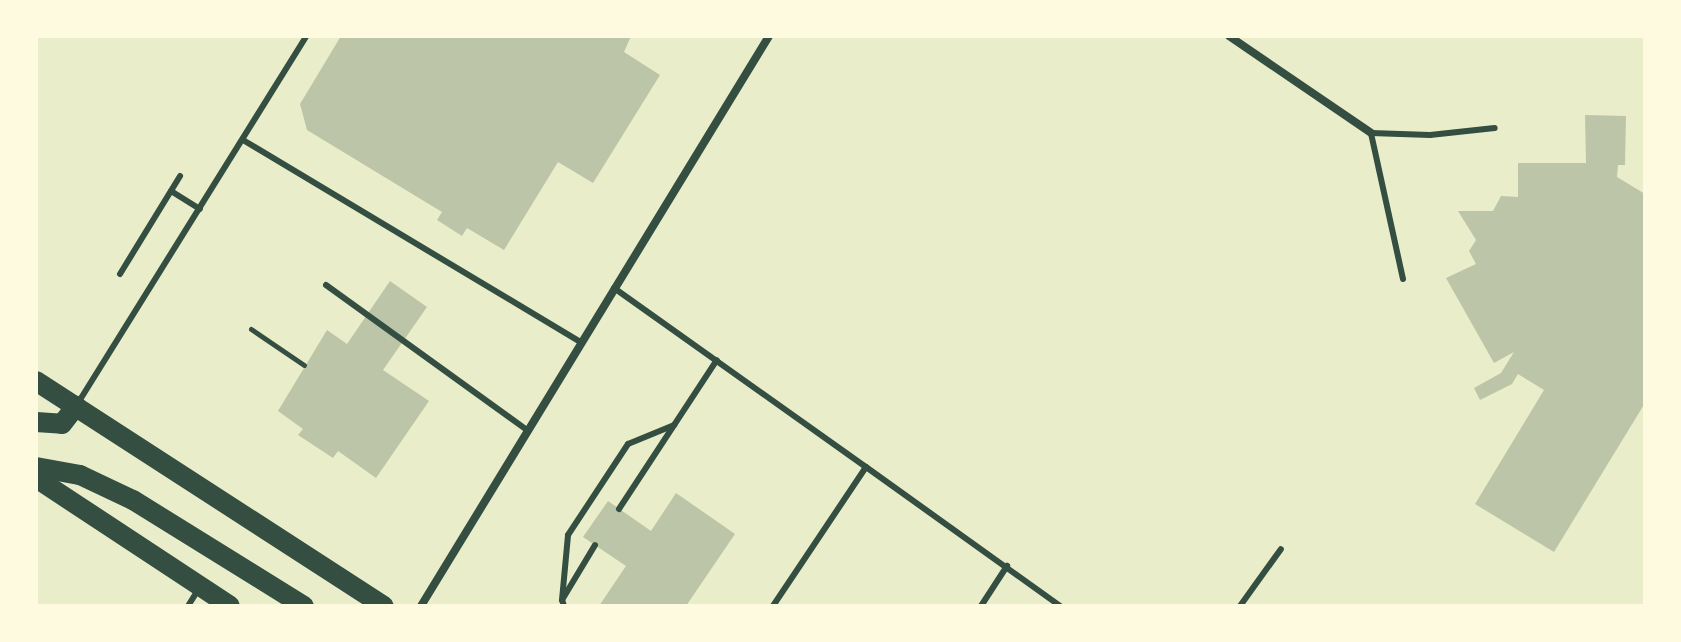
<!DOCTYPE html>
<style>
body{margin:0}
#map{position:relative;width:1681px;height:642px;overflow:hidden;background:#e9edc9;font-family:"Archivo Narrow",sans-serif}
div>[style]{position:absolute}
.building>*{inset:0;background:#bcc5a7}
.path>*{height:5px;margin:-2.5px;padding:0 2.5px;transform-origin:2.5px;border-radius:2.5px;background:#344e41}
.service>*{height:6px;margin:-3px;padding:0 3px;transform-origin:3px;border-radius:3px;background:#344e41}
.minor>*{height:8px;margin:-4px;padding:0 4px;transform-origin:4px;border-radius:4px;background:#344e41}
.primary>*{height:20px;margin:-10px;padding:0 10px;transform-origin:10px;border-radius:10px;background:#344e41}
span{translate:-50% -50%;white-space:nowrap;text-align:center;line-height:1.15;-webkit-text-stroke:7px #fefae0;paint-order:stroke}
.frame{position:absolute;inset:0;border:38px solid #fefae0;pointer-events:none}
</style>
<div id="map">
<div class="building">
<i style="clip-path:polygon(341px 36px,631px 36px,624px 52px,660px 75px,593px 183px,558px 162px,504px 250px,467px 228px,462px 236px,437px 220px,442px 212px,307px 130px,300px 104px)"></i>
<i style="clip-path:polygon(1585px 115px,1626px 116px,1625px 165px,1618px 165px,1617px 177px,1645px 194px,1645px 403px,1554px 552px,1475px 504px,1544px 390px,1518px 374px,1512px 384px,1480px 400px,1474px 388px,1501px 373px,1514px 352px,1494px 363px,1446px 278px,1476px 264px,1469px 251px,1476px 240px,1458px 211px,1493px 211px,1501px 196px,1518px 197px,1518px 163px,1586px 163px)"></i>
<i style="clip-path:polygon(390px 281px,427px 307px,383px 370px,429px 401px,376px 478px,338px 451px,333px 458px,298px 435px,303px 429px,278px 411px,327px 330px,347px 344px)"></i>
<i style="clip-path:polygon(676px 493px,735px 534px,686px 606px,599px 606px,626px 566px,583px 537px,608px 501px,651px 531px)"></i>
</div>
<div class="path">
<i style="left:251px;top:329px;width:64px;rotate:34.2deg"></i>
</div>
<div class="service">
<i style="left:243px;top:140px;width:394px;rotate:30.9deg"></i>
<i style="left:171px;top:191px;width:34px;rotate:32deg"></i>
<i style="left:120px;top:274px;width:115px;rotate:-58.5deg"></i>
<i style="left:1403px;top:279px;width:149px;rotate:-102.4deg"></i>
<i style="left:1371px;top:133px;width:59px;rotate:1.9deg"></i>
<i style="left:1430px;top:135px;width:65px;rotate:-6.1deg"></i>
<i style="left:326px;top:285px;width:248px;rotate:35.8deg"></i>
<i style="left:614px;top:288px;width:309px;rotate:35.4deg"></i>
<i style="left:866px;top:467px;width:167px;rotate:123.8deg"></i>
<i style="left:78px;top:403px;width:432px;rotate:-58.1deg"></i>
<i style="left:866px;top:467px;width:239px;rotate:35.6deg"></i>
<i style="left:619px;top:509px;width:178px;rotate:-56.7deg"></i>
<i style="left:562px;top:600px;width:65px;rotate:-84.7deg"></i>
<i style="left:568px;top:535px;width:109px;rotate:-56.6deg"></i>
<i style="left:628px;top:444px;width:50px;rotate:-22.4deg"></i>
<i style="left:188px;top:606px;width:19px;rotate:-58deg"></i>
<i style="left:564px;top:606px;width:6px;rotate:-108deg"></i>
<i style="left:562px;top:600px;width:64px;rotate:-59deg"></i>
<i style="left:981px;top:606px;width:48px;rotate:-57deg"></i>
<i style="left:1240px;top:606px;width:70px;rotate:-54.3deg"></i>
</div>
<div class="minor">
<i style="left:1229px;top:36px;width:172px;rotate:34.3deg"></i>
<i style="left:421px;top:606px;width:668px;rotate:-58.59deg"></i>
</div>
<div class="primary">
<i style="left:36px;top:381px;width:414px;rotate:32.9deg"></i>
<i style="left:36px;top:422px;width:26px;rotate:4deg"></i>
<i style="left:62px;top:424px;width:23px;rotate:-52deg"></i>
<i style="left:36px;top:467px;width:45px;rotate:10.3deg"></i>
<i style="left:80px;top:475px;width:59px;rotate:25.3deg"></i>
<i style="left:133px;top:500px;width:201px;rotate:31.8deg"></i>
<i style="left:36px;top:478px;width:232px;rotate:33.4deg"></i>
</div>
<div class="frame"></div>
</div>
